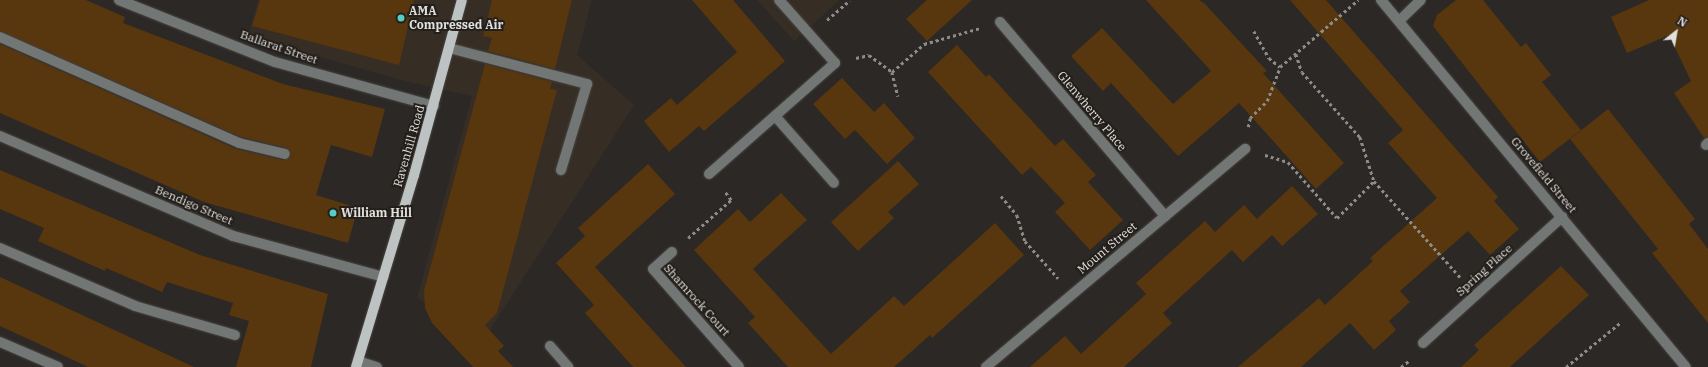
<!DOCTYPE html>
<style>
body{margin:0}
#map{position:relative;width:1708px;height:367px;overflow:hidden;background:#2c2825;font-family:"IBM Plex Serif",serif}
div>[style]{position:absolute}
.built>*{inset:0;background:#362d25}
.building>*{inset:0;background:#58360e}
.path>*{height:2.5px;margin-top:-1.25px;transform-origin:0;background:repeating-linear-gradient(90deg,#8e8c89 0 3px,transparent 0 6px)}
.roads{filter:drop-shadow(0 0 1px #494542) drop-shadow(0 0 1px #494542)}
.minor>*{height:10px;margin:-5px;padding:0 5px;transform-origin:5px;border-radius:5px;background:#727675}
.major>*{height:10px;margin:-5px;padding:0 5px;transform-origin:5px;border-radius:5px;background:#bcc3c2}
.dots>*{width:11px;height:11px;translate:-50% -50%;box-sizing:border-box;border:2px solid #231f1b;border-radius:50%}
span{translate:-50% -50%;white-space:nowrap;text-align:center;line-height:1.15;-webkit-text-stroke:4px #231f1b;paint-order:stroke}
.poi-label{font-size:12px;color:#e2e0dd;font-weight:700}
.left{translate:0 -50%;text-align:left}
.street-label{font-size:12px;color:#e2e0dd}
.north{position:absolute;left:1656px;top:12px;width:40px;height:40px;-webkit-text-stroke:3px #231f1b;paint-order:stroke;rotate:31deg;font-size:11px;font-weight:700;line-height:16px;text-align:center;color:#e2e0dd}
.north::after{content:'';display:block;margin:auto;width:14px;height:18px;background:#e2e0dd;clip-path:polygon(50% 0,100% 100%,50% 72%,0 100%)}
</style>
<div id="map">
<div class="built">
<i style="clip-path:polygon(258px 0,592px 0,577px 55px,634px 105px,485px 338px,417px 298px,472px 96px,400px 80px,248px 36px)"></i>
<i style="clip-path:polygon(757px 0,840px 0,794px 41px)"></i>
</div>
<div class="building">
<i style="clip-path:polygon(0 0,86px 0,125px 17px,123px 23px,283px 84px,385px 109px,372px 157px,331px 145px,316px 195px,358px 208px,348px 243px,204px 202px,0 113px,0 44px,236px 149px,283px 160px,291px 155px,287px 148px,241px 137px,0 31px)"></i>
<i style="clip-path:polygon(260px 0,414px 0,399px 65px,252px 26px)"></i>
<i style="clip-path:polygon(492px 0,572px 0,555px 69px,488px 51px,492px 38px,483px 36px)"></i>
<i style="clip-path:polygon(692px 0,733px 0,785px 61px,704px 131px,699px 126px,669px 152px,644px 121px,671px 98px,677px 105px,737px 52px)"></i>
<i style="clip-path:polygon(927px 0,972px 0,927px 41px,906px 19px)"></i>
<i style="clip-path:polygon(1146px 0,1199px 0,1204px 3px,1267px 71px,1263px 73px,1344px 163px,1316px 189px,1239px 103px,1178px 156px,1111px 83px,1103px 91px,1071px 56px,1102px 28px,1173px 104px,1211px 71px)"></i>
<i style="clip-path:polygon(1290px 0,1326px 0,1498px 197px,1494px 201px,1519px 229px,1490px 255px,1468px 231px,1400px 291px,1410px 302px,1389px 321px,1396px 330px,1374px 350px,1350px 323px,1301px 367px,1238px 367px,1319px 298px,1325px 305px,1373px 261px,1370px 258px,1437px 198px,1388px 143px,1403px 130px)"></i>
<i style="clip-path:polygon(1456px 0,1483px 0,1521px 47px,1526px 43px,1551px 75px,1542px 82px,1581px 130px,1540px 162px,1433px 26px,1437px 15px)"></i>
<i style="clip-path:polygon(1649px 0,1708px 0,1708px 137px,1704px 138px,1674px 93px,1691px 81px,1669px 35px,1627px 53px,1611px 17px)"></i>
<i style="clip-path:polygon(957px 45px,986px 77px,989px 74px,1055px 146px,1063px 139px,1096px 175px,1088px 182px,1123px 220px,1090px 250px,1055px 212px,1065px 203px,1031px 167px,1022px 175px,928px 72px)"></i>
<i style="clip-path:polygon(485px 64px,552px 82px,550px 89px,557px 90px,497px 313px,485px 325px,504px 346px,498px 351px,513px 367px,473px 367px,432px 323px,425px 308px,424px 291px)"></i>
<i style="clip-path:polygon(842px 78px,874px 112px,884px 103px,915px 138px,887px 164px,855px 130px,845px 139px,813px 104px)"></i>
<i style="clip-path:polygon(1608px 109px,1695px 219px,1689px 224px,1708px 249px,1708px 323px,1652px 253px,1658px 249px,1570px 139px)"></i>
<i style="clip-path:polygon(898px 161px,919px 184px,888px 212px,894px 218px,858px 251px,831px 222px)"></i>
<i style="clip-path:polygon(648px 164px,675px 194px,595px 267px,686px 367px,633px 367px,585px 313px,594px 305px,556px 263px,585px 236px,578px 228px)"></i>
<i style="clip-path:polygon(0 170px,200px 255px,328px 294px,311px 367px,236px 367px,249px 321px,229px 315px,233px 303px,167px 282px,162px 292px,106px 268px,105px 271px,38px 241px,44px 228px,0 209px)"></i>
<i style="clip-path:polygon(1292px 186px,1318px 214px,1282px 246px,1272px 235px,1243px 262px,1232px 250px,1163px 313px,1172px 323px,1124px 367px,1030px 367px,1065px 336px,1081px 354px,1146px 294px,1136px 283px,1205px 221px,1215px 232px,1244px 205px,1257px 219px)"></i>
<i style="clip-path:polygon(781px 193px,807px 220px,753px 269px,831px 354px,894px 296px,904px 306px,995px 223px,1024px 255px,932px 338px,930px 335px,894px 367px,788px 367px,748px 323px,755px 317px,694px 250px,738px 209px,750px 222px)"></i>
<i style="clip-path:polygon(1561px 266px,1589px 295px,1510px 367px,1461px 367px,1479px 350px,1474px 345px)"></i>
<i style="clip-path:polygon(0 277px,95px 321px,194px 367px,88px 367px,37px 343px,0 326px)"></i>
</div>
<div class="path">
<i style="left:827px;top:20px;width:30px;rotate:-41deg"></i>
<i style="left:1254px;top:31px;width:31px;rotate:61deg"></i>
<i style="left:1269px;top:58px;width:14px;rotate:39deg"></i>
<i style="left:1296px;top:54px;width:19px;rotate:72deg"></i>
<i style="left:1302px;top:72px;width:87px;rotate:48.3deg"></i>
<i style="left:1360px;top:137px;width:46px;rotate:72.3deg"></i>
<i style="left:1374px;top:181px;width:130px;rotate:48.1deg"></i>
<i style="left:856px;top:58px;width:13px;rotate:-13deg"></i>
<i style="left:869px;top:55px;width:29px;rotate:36deg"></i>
<i style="left:892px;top:72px;width:25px;rotate:76deg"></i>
<i style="left:892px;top:72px;width:43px;rotate:-41.2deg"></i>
<i style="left:924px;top:44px;width:58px;rotate:-15.9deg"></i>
<i style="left:1248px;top:127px;width:9px;rotate:-77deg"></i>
<i style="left:1250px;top:118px;width:24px;rotate:-45deg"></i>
<i style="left:1267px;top:101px;width:36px;rotate:-69deg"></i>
<i style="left:1280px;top:67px;width:103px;rotate:-40.7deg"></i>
<i style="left:1265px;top:155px;width:24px;rotate:17deg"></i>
<i style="left:1288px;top:162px;width:74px;rotate:48.8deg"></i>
<i style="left:1337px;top:218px;width:52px;rotate:-45deg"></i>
<i style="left:1001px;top:196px;width:25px;rotate:50deg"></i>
<i style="left:1017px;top:215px;width:27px;rotate:73deg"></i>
<i style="left:1025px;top:241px;width:50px;rotate:48.3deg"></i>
<i style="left:688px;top:238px;width:57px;rotate:-41.5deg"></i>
<i style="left:731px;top:200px;width:11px;rotate:-128deg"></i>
<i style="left:1401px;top:367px;width:11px;rotate:-38deg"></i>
<i style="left:1566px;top:367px;width:70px;rotate:-39.2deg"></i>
</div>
<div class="roads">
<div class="minor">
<i style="left:119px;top:0;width:168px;rotate:21.7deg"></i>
<i style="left:275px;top:62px;width:165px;rotate:15.5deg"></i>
<i style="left:1381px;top:0;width:477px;rotate:50.3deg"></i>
<i style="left:1399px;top:21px;width:30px;rotate:-44deg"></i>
<i style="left:1000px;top:22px;width:255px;rotate:49.6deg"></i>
<i style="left:0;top:37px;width:261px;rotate:23.9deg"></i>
<i style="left:239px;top:143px;width:47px;rotate:13.4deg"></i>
<i style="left:449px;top:48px;width:143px;rotate:14.6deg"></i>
<i style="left:587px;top:84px;width:90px;rotate:106.8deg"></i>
<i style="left:775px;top:116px;width:89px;rotate:48.6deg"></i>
<i style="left:0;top:136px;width:254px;rotate:23.2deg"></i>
<i style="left:233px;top:236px;width:156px;rotate:15.2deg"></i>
<i style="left:1706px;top:145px;width:3px;rotate:-45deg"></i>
<i style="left:709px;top:174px;width:168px;rotate:-41.4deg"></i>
<i style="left:835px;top:63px;width:84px;rotate:-131.6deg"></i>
<i style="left:0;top:248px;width:147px;rotate:23.2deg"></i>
<i style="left:135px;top:306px;width:104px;rotate:16.2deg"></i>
<i style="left:672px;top:252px;width:25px;rotate:138deg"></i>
<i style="left:653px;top:269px;width:130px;rotate:48.7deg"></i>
<i style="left:0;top:342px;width:63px;rotate:23.3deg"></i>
<i style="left:1423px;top:343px;width:188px;rotate:-42.2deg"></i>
<i style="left:550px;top:346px;width:28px;rotate:49deg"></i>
<i style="left:358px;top:361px;width:20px;rotate:18deg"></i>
<i style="left:986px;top:367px;width:339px;rotate:-40.1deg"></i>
</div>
<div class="major">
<i style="left:356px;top:367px;width:201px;rotate:-73.2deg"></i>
<i style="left:414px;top:175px;width:181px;rotate:-74.7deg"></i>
</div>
</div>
<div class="dots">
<i style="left:401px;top:18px;background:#55cec6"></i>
<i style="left:333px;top:213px;background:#55cec6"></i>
</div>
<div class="poi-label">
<span class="left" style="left:409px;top:18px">AMA<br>Compressed Air</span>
<span class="left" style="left:341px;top:213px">William Hill</span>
</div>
<div class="street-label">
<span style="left:279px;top:47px;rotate:19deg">Ballarat Street</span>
<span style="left:1092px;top:111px;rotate:50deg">Glenwherry Place</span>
<span style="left:409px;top:146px;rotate:-74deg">Ravenhill Road</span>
<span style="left:1544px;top:175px;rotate:50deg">Grovefield Street</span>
<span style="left:194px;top:205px;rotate:23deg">Bendigo Street</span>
<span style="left:1107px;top:248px;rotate:-40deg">Mount Street</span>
<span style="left:1484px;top:270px;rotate:-42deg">Spring Place</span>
<span style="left:697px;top:300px;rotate:48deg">Shamrock Court</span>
</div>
<div class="north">N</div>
</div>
